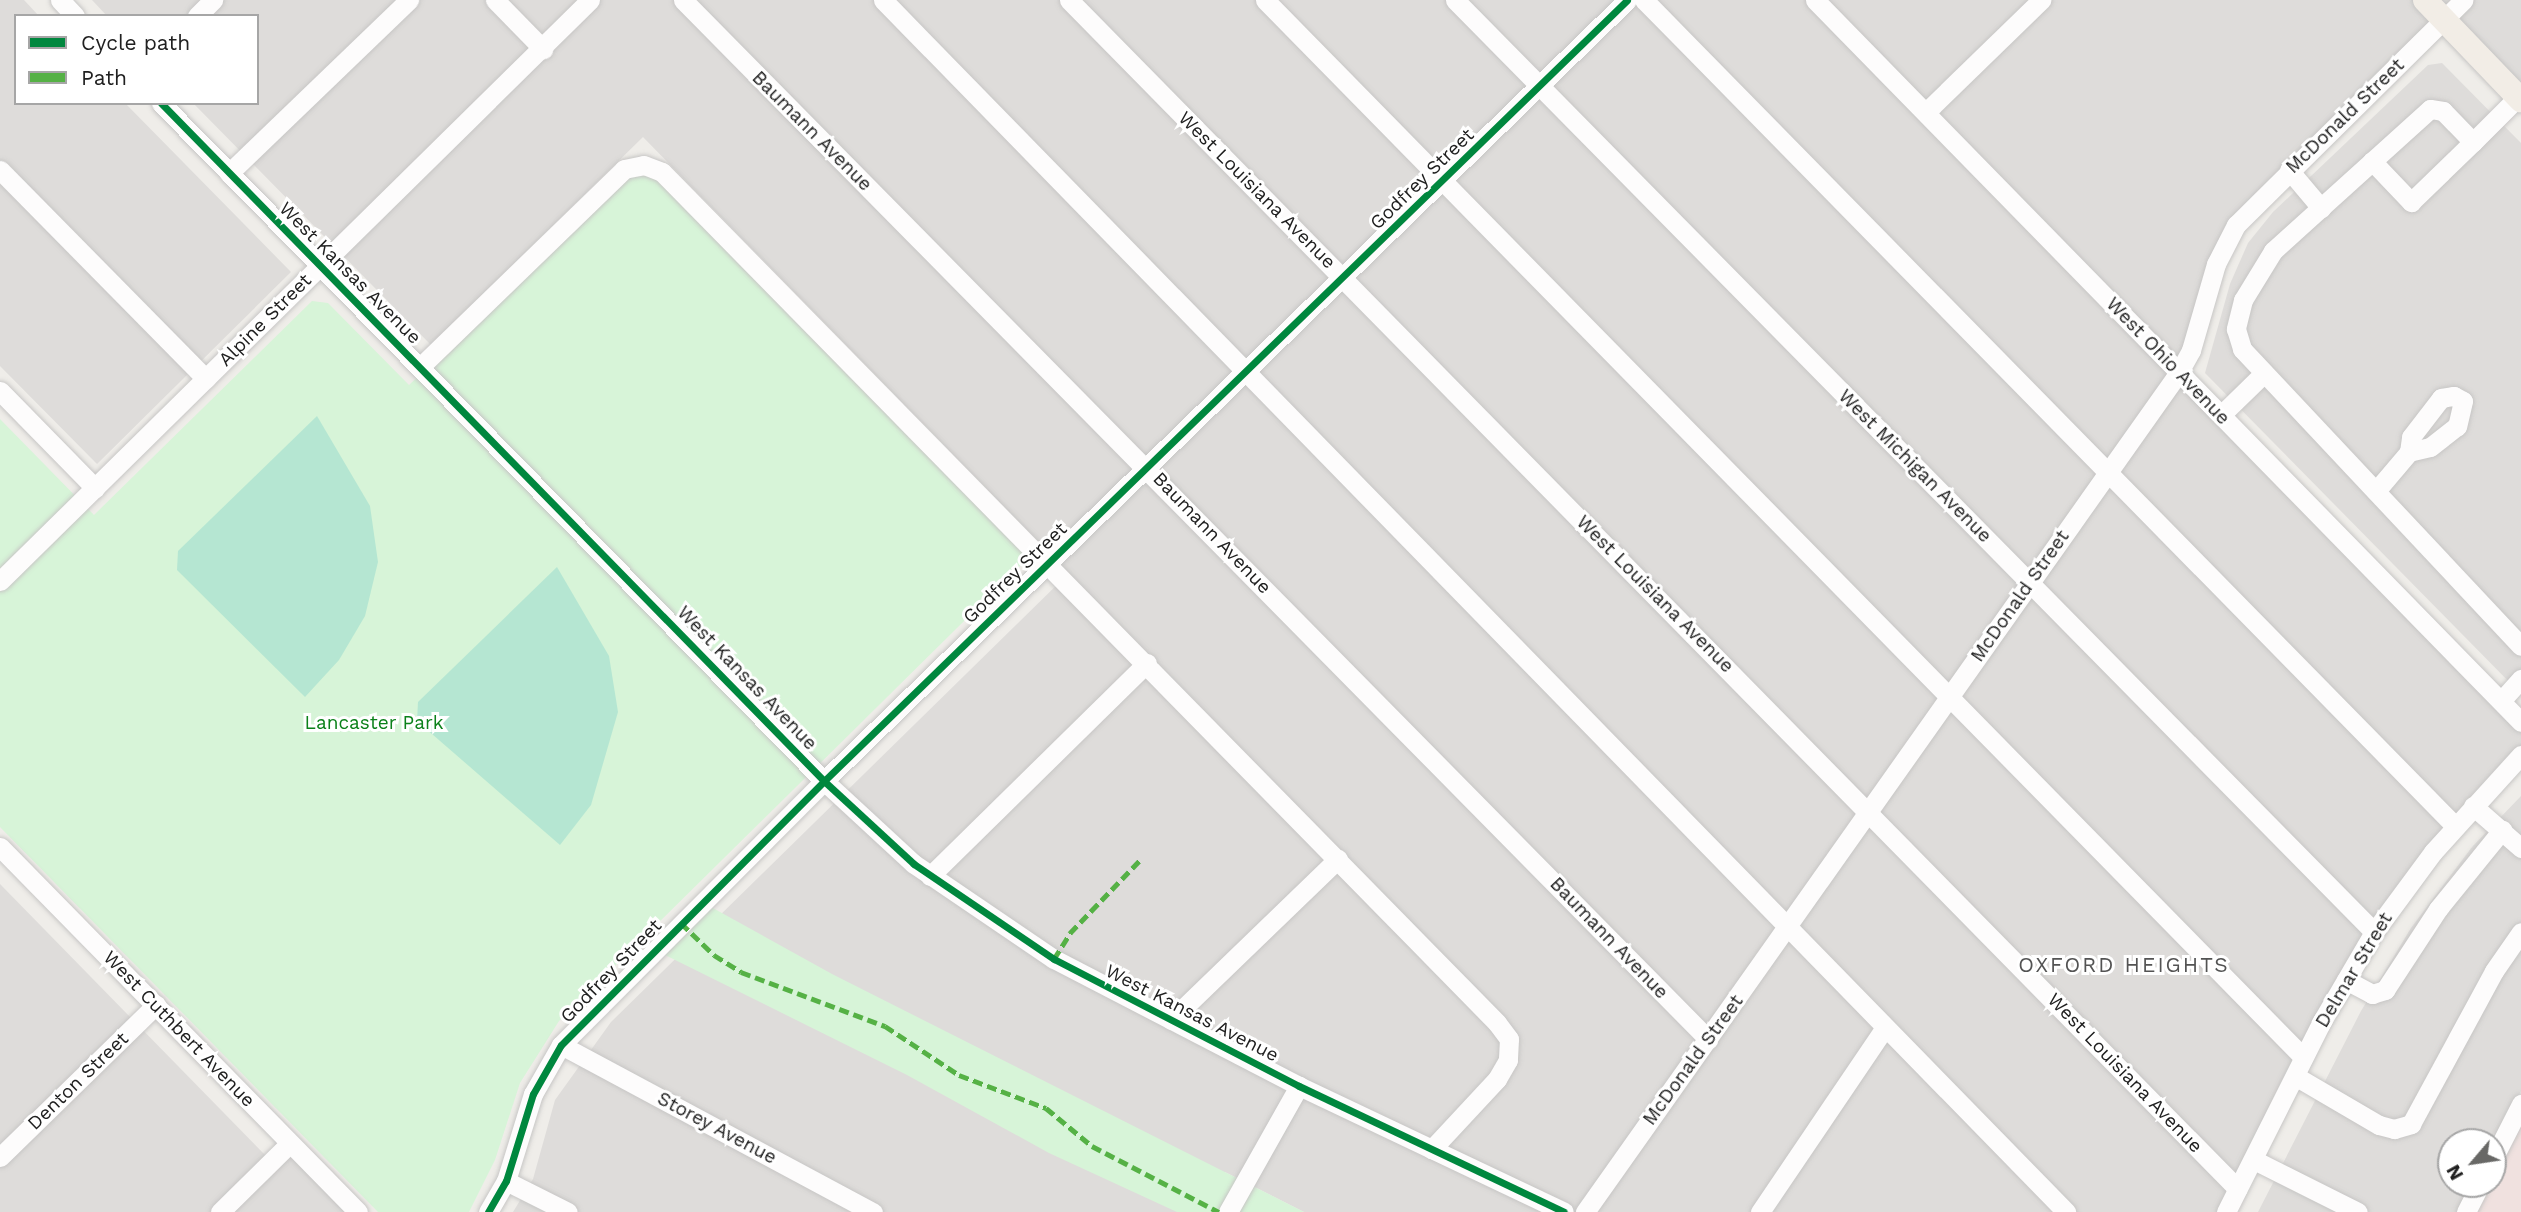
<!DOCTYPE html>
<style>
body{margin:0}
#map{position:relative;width:2521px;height:1212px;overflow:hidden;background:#efede9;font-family:"Work Sans",sans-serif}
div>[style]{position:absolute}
.residential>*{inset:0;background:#dedcda}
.commercial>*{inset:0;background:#f0e1df}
.park>*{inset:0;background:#d7f4d8}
.pitch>*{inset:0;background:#b5e6d2}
.roads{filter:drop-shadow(0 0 2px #c7c6c5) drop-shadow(0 0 2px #c7c6c5)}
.minor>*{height:19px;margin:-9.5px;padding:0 9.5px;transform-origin:9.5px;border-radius:9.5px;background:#fdfcfc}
.major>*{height:24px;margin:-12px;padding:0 12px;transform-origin:12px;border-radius:12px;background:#f2ede6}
.quiet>*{height:5px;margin-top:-2.5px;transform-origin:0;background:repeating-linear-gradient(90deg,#55b145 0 10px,transparent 0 15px)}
.cycleway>*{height:7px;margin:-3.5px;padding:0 3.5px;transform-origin:3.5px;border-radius:3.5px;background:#00873e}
span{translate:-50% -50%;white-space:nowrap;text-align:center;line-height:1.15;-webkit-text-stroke:6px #fff;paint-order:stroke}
.street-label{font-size:19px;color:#202020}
.park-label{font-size:19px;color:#0b811a}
.neighbourhood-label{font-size:21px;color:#535353;letter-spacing:2px}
.legend{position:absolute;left:14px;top:14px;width:245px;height:91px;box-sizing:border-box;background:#fff;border:2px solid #a6a6a6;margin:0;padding:9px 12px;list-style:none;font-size:21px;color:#202020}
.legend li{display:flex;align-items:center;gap:14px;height:35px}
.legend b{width:35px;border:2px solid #a6a6a6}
.north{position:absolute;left:2437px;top:1128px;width:70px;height:70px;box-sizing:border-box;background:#fff;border:2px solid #a6a6a6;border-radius:50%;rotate:241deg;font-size:19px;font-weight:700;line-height:28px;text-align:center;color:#202020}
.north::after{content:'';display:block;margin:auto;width:24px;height:32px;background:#686866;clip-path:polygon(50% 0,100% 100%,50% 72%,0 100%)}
</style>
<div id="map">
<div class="residential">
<i style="clip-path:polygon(0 0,24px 0,39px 16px,16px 16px,16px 103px,125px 103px,291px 272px,97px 464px,0 366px)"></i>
<i style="clip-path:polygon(92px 0,2521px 0,2521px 102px,2437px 17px,2250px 199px,2181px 371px,2521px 718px,2521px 755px,2382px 922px,2223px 1212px,1304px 1212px,1225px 1172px,1203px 1212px,513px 1212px,533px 1179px,555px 1100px,611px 1022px,1069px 573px,643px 137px,431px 345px,193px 103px,257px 103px,257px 16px,107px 16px)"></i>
<i style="clip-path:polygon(2442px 63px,2521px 143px,2521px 694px,2205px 373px,2230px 284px,2248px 243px,2273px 212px,2428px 65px)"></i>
<i style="clip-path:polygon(2521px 796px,2521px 1091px,2493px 1146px,2493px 1142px,2451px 1142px,2451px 1184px,2474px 1184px,2460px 1212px,2258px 1212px,2361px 1011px,2411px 928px,2472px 847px)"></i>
<i style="clip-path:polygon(0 884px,266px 1156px,211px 1212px,0 1212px)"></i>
<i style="clip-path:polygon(290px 1141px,360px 1212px,218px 1212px)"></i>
</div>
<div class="commercial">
<i style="clip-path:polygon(2521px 1098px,2521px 1212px,2464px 1212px,2478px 1184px,2493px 1184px,2493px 1154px)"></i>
</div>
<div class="park">
<i style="clip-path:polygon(652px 173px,1030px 556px,559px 1021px,520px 1083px,495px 1160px,469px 1212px,378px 1212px,0 827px,0 419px,94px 515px,312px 301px,328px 303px,409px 385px,632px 174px)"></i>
<i style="clip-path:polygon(711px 907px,832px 974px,1304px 1212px,1177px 1212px,1049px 1153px,907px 1075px,657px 951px)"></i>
</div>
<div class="pitch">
<i style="clip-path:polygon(317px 416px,370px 506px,378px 562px,365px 616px,339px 660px,305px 697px,177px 570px,178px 551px)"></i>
<i style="clip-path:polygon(557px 567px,609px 656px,618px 712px,591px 805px,560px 845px,417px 721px,418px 702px)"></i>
</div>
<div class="roads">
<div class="minor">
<i style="left:60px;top:0;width:22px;rotate:47deg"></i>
<i style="left:495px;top:0;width:69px;rotate:45.6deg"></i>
<i style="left:683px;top:0;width:1460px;rotate:45.39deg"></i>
<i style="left:883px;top:0;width:1694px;rotate:45.69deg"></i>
<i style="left:1069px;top:0;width:1667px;rotate:45.49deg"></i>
<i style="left:1265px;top:0;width:1481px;rotate:45.52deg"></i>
<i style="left:1455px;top:0;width:1309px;rotate:45.4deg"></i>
<i style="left:1644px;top:0;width:1158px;rotate:45.52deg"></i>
<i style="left:1815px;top:0;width:1010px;rotate:45.64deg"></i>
<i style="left:197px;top:16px;width:23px;rotate:-45deg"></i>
<i style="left:2518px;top:97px;width:64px;rotate:135deg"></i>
<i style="left:2473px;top:142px;width:43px;rotate:-134.1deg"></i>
<i style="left:2443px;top:111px;width:13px;rotate:-171deg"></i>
<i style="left:2430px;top:109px;width:212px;rotate:137.9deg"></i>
<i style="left:2273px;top:251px;width:57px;rotate:121.5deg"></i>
<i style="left:2243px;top:300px;width:30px;rotate:104deg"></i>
<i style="left:2236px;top:329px;width:21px;rotate:73deg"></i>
<i style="left:2242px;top:349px;width:407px;rotate:46.8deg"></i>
<i style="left:161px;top:103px;width:948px;rotate:45.64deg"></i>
<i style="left:824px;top:781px;width:122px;rotate:42.7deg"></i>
<i style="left:914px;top:864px;width:169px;rotate:34.2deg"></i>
<i style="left:1054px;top:959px;width:276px;rotate:27.4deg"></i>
<i style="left:1299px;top:1086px;width:293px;rotate:25.4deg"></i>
<i style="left:1926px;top:112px;width:161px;rotate:-44.2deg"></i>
<i style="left:2372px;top:161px;width:57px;rotate:46.4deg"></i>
<i style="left:2411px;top:202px;width:86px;rotate:-44.1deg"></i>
<i style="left:0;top:170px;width:293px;rotate:45.4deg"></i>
<i style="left:2289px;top:170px;width:50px;rotate:49.9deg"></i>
<i style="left:229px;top:173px;width:250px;rotate:-43.9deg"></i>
<i style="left:420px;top:367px;width:284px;rotate:-44.1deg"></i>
<i style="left:624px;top:169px;width:20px;rotate:-11deg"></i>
<i style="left:644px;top:165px;width:19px;rotate:21deg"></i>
<i style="left:662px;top:172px;width:1192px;rotate:45.54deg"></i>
<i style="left:1497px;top:1023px;width:20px;rotate:53deg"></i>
<i style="left:1509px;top:1039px;width:21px;rotate:93deg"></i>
<i style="left:1508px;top:1060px;width:22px;rotate:120deg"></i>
<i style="left:1497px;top:1079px;width:96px;rotate:132.9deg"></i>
<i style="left:0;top:391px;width:136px;rotate:45.6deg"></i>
<i style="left:2221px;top:415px;width:60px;rotate:-44.3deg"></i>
<i style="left:2376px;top:491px;width:51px;rotate:-49.8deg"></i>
<i style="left:2409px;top:452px;width:15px;rotate:-82deg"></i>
<i style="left:2411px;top:437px;width:49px;rotate:-52.4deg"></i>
<i style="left:2441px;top:398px;width:13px;rotate:-9deg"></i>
<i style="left:2454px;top:396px;width:10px;rotate:29deg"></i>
<i style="left:2463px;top:401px;width:26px;rotate:103deg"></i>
<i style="left:2457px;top:426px;width:34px;rotate:142deg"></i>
<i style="left:2430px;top:447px;width:22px;rotate:167deg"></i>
<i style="left:0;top:581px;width:828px;rotate:-44.56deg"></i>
<i style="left:2501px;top:701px;width:30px;rotate:-48deg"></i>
<i style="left:2473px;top:806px;width:64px;rotate:41.2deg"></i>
<i style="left:0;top:847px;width:511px;rotate:45.55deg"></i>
<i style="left:930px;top:876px;width:304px;rotate:-44.5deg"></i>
<i style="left:2346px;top:980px;width:30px;rotate:28deg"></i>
<i style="left:2372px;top:994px;width:14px;rotate:-17deg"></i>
<i style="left:2385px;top:990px;width:97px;rotate:-56.8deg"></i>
<i style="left:2438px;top:909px;width:102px;rotate:-51deg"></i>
<i style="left:1171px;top:1020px;width:232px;rotate:-44deg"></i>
<i style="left:561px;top:1045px;width:354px;rotate:28.2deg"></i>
<i style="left:2295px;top:1076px;width:97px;rotate:30.3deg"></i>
<i style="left:2379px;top:1125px;width:16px;rotate:15deg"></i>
<i style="left:2394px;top:1129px;width:18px;rotate:-16deg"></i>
<i style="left:2411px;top:1124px;width:174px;rotate:-61.5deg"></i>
<i style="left:2494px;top:971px;width:47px;rotate:-55.3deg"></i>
<i style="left:0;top:1157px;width:218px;rotate:-44.3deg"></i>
<i style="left:2493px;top:1159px;width:62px;rotate:-63deg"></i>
<i style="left:2254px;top:1160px;width:116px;rotate:26.6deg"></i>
<i style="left:506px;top:1181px;width:69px;rotate:26.6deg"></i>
<i style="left:220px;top:1212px;width:98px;rotate:-44.6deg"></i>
<i style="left:488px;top:1212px;width:36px;rotate:-60deg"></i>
<i style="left:506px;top:1181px;width:91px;rotate:-72.8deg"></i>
<i style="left:533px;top:1094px;width:56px;rotate:-60.3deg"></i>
<i style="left:561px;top:1045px;width:373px;rotate:-45.1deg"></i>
<i style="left:824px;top:781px;width:1120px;rotate:-44.2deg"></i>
<i style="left:1228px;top:1212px;width:145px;rotate:-60.6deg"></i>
<i style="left:1585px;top:1212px;width:1029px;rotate:-54.73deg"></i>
<i style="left:2179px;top:372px;width:25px;rotate:-61deg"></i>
<i style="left:2191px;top:350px;width:90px;rotate:-73.8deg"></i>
<i style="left:2216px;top:264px;width:44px;rotate:-62.9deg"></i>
<i style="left:2236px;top:225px;width:320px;rotate:-44.7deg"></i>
<i style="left:1760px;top:1212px;width:221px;rotate:-55.9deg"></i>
<i style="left:2226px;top:1212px;width:214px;rotate:-63.3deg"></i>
<i style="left:2322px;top:1021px;width:103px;rotate:-59.7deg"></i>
<i style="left:2374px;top:932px;width:99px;rotate:-53.6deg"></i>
<i style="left:2433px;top:852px;width:131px;rotate:-47.8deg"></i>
<i style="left:2466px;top:1212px;width:31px;rotate:-63deg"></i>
</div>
<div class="major">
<i style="left:2425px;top:0;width:139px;rotate:46.2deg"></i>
</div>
</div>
<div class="quiet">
<i style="left:681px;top:923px;width:46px;rotate:44.1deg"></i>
<i style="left:714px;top:955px;width:32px;rotate:32deg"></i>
<i style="left:741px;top:972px;width:154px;rotate:20.6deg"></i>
<i style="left:885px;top:1026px;width:89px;rotate:33.5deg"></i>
<i style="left:959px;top:1075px;width:93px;rotate:20.8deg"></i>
<i style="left:1046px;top:1108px;width:60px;rotate:39.6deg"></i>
<i style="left:1092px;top:1146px;width:143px;rotate:27.5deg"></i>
<i style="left:1054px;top:959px;width:31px;rotate:-58deg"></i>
<i style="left:1070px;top:933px;width:103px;rotate:-46.2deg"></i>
</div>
<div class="cycleway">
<i style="left:161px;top:103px;width:948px;rotate:45.64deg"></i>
<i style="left:824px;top:781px;width:122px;rotate:42.7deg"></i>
<i style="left:914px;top:864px;width:169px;rotate:34.2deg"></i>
<i style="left:1054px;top:959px;width:276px;rotate:27.4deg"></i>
<i style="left:1299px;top:1086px;width:293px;rotate:25.4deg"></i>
<i style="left:488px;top:1212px;width:36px;rotate:-60deg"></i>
<i style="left:506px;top:1181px;width:91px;rotate:-72.8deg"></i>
<i style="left:533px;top:1094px;width:56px;rotate:-60.3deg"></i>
<i style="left:561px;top:1045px;width:373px;rotate:-45.1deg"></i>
<i style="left:824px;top:781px;width:1120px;rotate:-44.2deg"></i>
</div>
<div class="street-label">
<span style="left:2345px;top:116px;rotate:-44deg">McDonald Street</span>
<span style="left:812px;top:131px;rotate:45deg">Baumann Avenue</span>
<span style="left:1422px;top:179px;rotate:-44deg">Godfrey Street</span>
<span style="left:1257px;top:190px;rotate:45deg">West Louisiana Avenue</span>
<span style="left:350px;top:273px;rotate:45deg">West Kansas Avenue</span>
<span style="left:265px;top:320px;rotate:-45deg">Alpine Street</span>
<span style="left:2168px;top:361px;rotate:46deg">West Ohio Avenue</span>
<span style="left:1915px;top:466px;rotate:45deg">West Michigan Avenue</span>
<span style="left:1212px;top:533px;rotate:46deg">Baumann Avenue</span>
<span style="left:1015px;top:573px;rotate:-44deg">Godfrey Street</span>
<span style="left:1655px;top:594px;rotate:45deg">West Louisiana Avenue</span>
<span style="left:2020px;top:596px;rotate:-55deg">McDonald Street</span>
<span style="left:747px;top:678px;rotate:46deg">West Kansas Avenue</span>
<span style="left:1609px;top:938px;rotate:46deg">Baumann Avenue</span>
<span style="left:2354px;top:970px;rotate:-59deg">Delmar Street</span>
<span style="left:611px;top:971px;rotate:-46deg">Godfrey Street</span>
<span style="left:1192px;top:1013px;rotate:27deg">West Kansas Avenue</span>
<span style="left:179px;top:1029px;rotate:46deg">West Cuthbert Avenue</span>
<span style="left:1693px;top:1060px;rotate:-54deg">McDonald Street</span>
<span style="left:2125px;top:1073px;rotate:46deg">West Louisiana Avenue</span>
<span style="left:78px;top:1081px;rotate:-44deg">Denton Street</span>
<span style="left:717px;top:1128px;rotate:28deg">Storey Avenue</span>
</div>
<div class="park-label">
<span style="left:374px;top:723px">Lancaster Park</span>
</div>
<div class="neighbourhood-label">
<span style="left:2124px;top:965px">OXFORD HEIGHTS</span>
</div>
<ul class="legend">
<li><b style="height:9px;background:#00873e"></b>Cycle path</li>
<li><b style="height:9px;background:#55b145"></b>Path</li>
</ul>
<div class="north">N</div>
</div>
